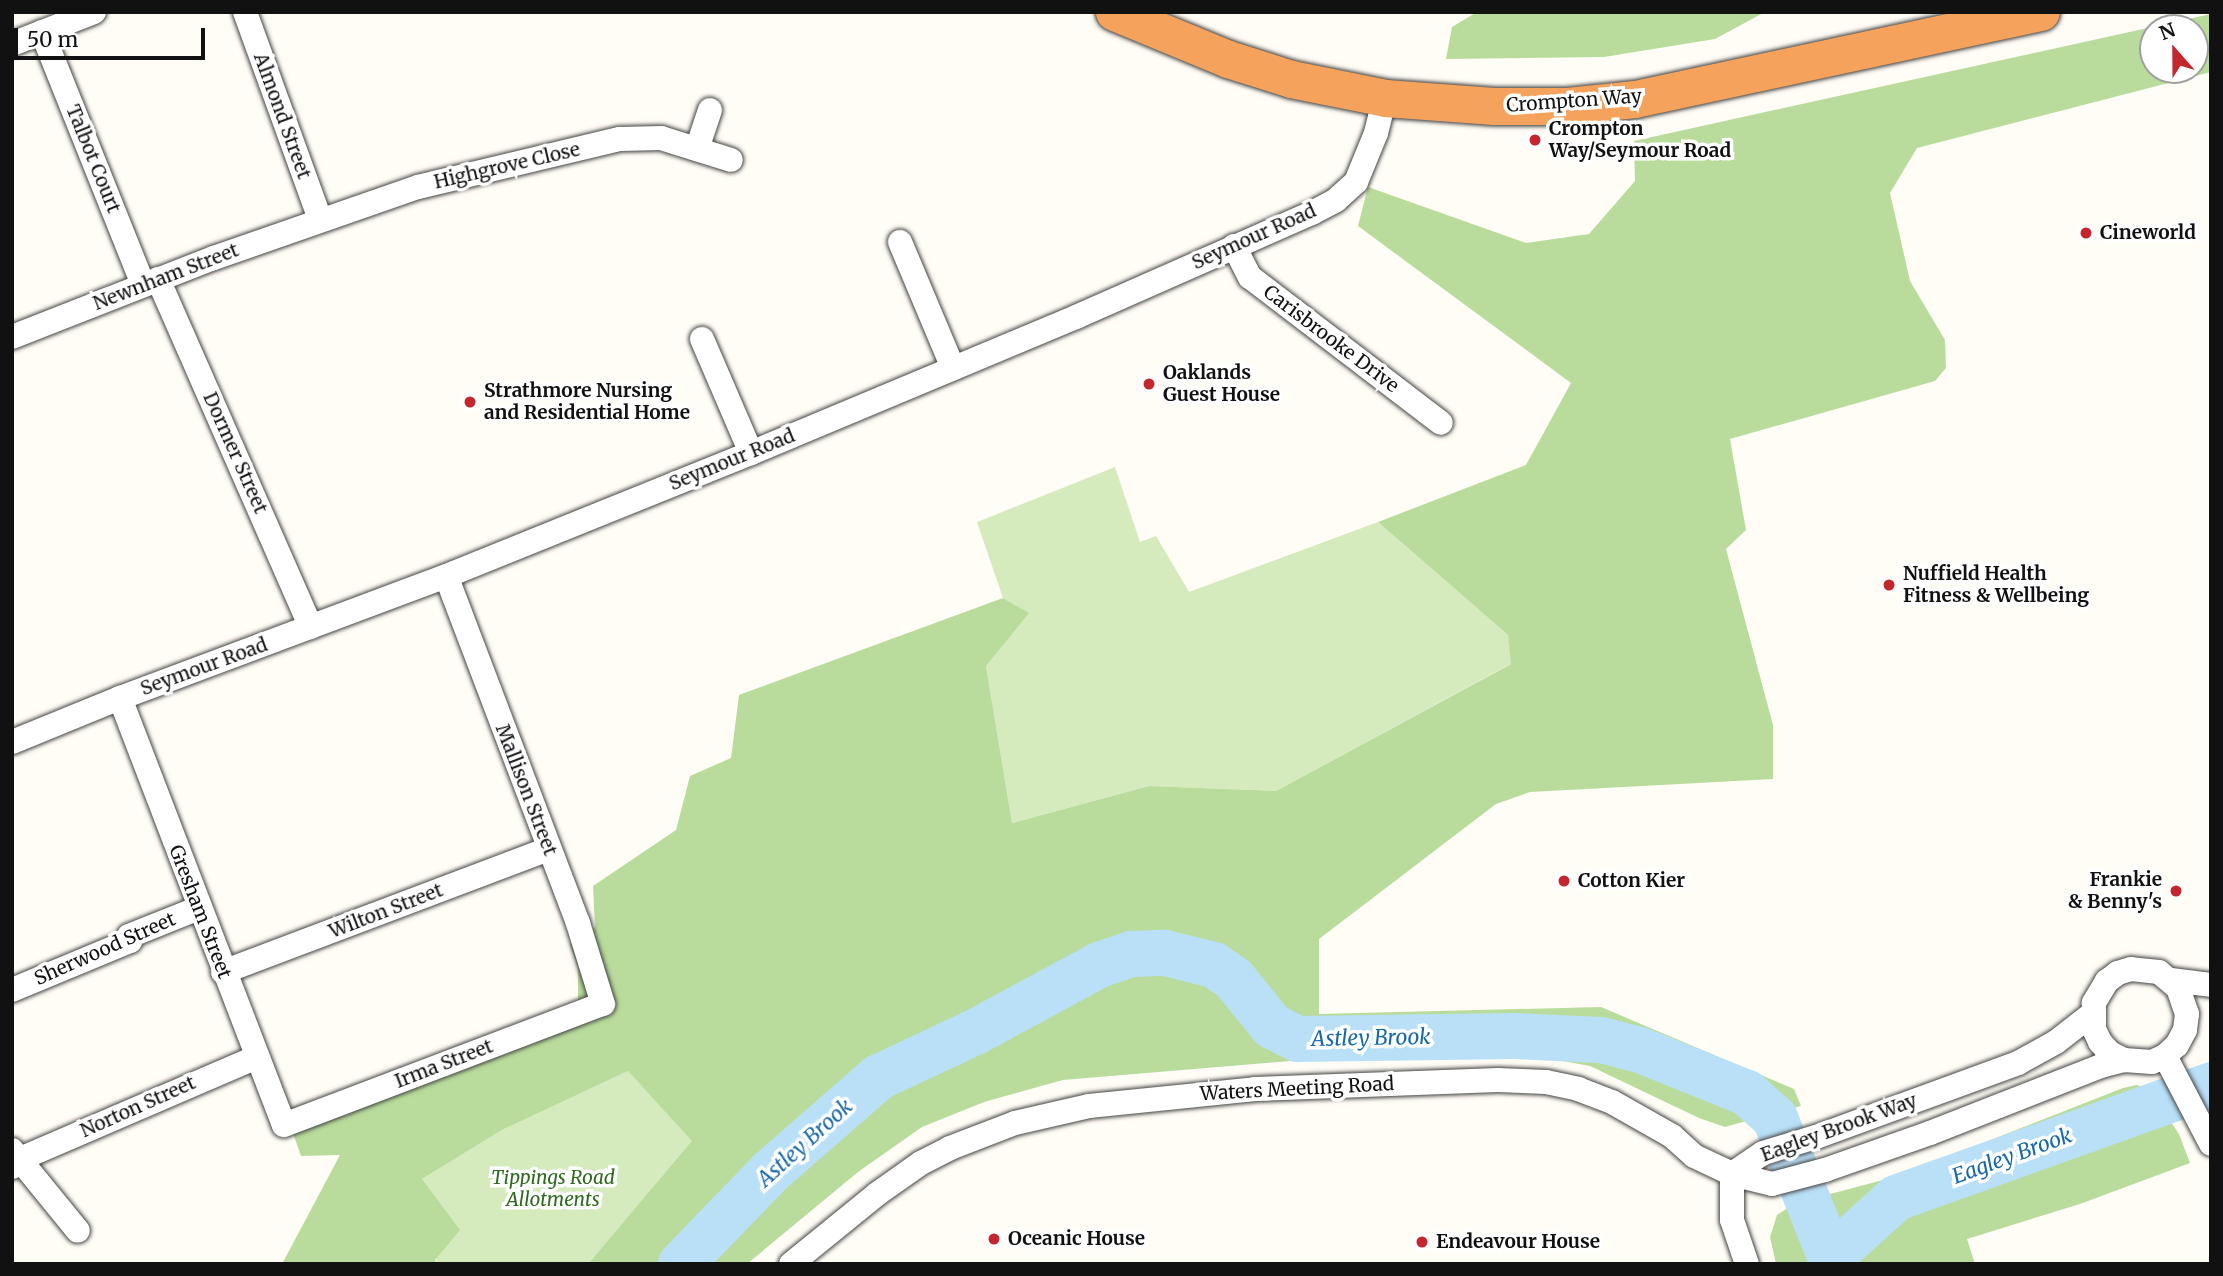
<!DOCTYPE html>
<style>
body{margin:0}
#map{position:relative;width:2223px;height:1276px;overflow:hidden;background:#fffdf5;font-family:Merriweather,serif}
div>[style]{position:absolute}
.green>*{inset:0;background:#d5ebbd}
.forest>*{inset:0;background:#b9dc9c}
.river>*{height:46px;margin:-23px;padding:0 23px;transform-origin:23px;border-radius:23px;background:#b9e0f7}
.roads{filter:drop-shadow(0 0 2px #444) drop-shadow(0 0 2px #444)}
.minor>*{height:24px;margin:-12px;padding:0 12px;transform-origin:12px;border-radius:12px;background:#fff}
.highway>*{height:37px;margin:-18.5px;padding:0 18.5px;transform-origin:18.5px;border-radius:18.5px;background:#f5a25d}
.dots>*{width:19px;height:19px;translate:-50% -50%;box-sizing:border-box;border:4px solid #fff;border-radius:50%}
span{translate:-50% -50%;white-space:nowrap;text-align:center;line-height:1.15;-webkit-text-stroke:7px #fff;paint-order:stroke}
.street-label{font-size:19px;color:#111}
.poi-label{font-size:19px;color:#111;font-weight:700}
.left{translate:0 -50%;text-align:left}
.right{translate:-100% -50%;text-align:right}
.park-label{font-size:19px;color:#2f6b1f;font-style:italic}
.water-label{font-size:21px;color:#1768a6;font-style:italic}
.frame{position:absolute;inset:0;border:14px solid #111;pointer-events:none}
.north{position:absolute;left:2139px;top:14px;width:70px;height:70px;box-sizing:border-box;background:#fff;border:2px solid #a0a0a0;border-radius:50%;rotate:339deg;font-size:19px;font-weight:700;line-height:28px;text-align:center;color:#111}
.north::after{content:'';display:block;margin:auto;width:24px;height:32px;background:#c4262e;clip-path:polygon(50% 0,100% 100%,50% 72%,0 100%)}
.scale{position:absolute;left:14px;top:28px;width:191px;height:32px;box-sizing:border-box;border:4px solid #111;border-top:0;padding-left:9px;font-size:21px;line-height:24px;white-space:nowrap;color:#111;-webkit-text-stroke:5px #fff;paint-order:stroke}
</style>
<div id="map">
<div class="green">
<i style="clip-path:polygon(1115px 467px,1140px 542px,1156px 536px,1189px 592px,1378px 522px,1508px 635px,1512px 663px,1276px 791px,1149px 786px,1012px 823px,986px 666px,1028px 613px,1003px 598px,977px 522px)"></i>
<i style="clip-path:polygon(628px 1071px,693px 1141px,588px 1264px,437px 1264px,422px 1179px,502px 1130px)"></i>
</div>
<div class="forest">
<i style="clip-path:polygon(1477px 12px,1765px 12px,1715px 39px,1604px 57px,1446px 59px,1452px 27px)"></i>
<i style="clip-path:polygon(evenodd,2211px 14px,2211px 72px,1917px 148px,1890px 193px,1910px 281px,1945px 340px,1946px 368px,1935px 381px,1730px 439px,1746px 530px,1726px 549px,1773px 725px,1773px 779px,1530px 792px,1496px 804px,1319px 939px,1319px 1014px,1601px 1007px,1794px 1089px,1801px 1106px,1725px 1127px,1699px 1118px,1590px 1066px,1535px 1056px,1422px 1050px,1063px 1080px,984px 1102px,922px 1127px,858px 1172px,747px 1264px,588px 1264px,692px 1141px,628px 1071px,502px 1130px,422px 1179px,460px 1230px,435px 1260px,437px 1264px,282px 1264px,340px 1155px,301px 1156px,286px 1113px,578px 1003px,578px 968px,570px 945px,595px 927px,593px 886px,676px 830px,690px 776px,731px 758px,739px 695px,1003px 598px,1029px 613px,986px 666px,1012px 823px,1149px 786px,1276px 791px,1511px 664px,1508px 635px,1378px 522px,1526px 465px,1571px 383px,1358px 226px,1368px 187px,1526px 243px,1589px 234px,1635px 181px,1634px 141px,2211px 14px,2153px 28px,2195px 28px,2195px 70px,2153px 70px,2153px 28px)"></i>
<i style="clip-path:polygon(2136px 1085px,2148px 1088px,2179px 1134px,2190px 1163px,2080px 1204px,1967px 1239px,1975px 1264px,1776px 1264px,1770px 1237px,1777px 1215px,1796px 1203px,1902px 1175px,2123px 1088px)"></i>
</div>
<div class="river">
<i style="left:1831px;top:1257px;width:88px;rotate:-42.2deg"></i>
<i style="left:1896px;top:1198px;width:335px;rotate:-19.7deg"></i>
<i style="left:681px;top:1264px;width:128px;rotate:-45.9deg"></i>
<i style="left:770px;top:1172px;width:145px;rotate:-41.1deg"></i>
<i style="left:879px;top:1077px;width:108px;rotate:-25.1deg"></i>
<i style="left:977px;top:1031px;width:139px;rotate:-28.4deg"></i>
<i style="left:1099px;top:965px;width:34px;rotate:-19deg"></i>
<i style="left:1131px;top:954px;width:34px;rotate:-2deg"></i>
<i style="left:1165px;top:953px;width:50px;rotate:13.8deg"></i>
<i style="left:1214px;top:965px;width:24px;rotate:35deg"></i>
<i style="left:1234px;top:979px;width:60px;rotate:51deg"></i>
<i style="left:1272px;top:1026px;width:29px;rotate:27deg"></i>
<i style="left:1298px;top:1039px;width:217px;rotate:-0.8deg"></i>
<i style="left:1515px;top:1036px;width:86px;rotate:2.7deg"></i>
<i style="left:1601px;top:1040px;width:40px;rotate:14.4deg"></i>
<i style="left:1640px;top:1050px;width:115px;rotate:21.9deg"></i>
<i style="left:1747px;top:1093px;width:38px;rotate:42deg"></i>
<i style="left:1775px;top:1118px;width:157px;rotate:68.3deg"></i>
</div>
<div class="roads">
<div class="minor">
<i style="left:245px;top:12px;width:220px;rotate:70.1deg"></i>
<i style="left:42px;top:32px;width:272px;rotate:68.2deg"></i>
<i style="left:12px;top:44px;width:88px;rotate:-21.3deg"></i>
<i style="left:697px;top:149px;width:41px;rotate:-71.6deg"></i>
<i style="left:900px;top:242px;width:137px;rotate:67.2deg"></i>
<i style="left:1234px;top:246px;width:35px;rotate:63deg"></i>
<i style="left:1250px;top:277px;width:240px;rotate:37.4deg"></i>
<i style="left:158px;top:279px;width:380px;rotate:66.3deg"></i>
<i style="left:12px;top:337px;width:217px;rotate:-21.4deg"></i>
<i style="left:214px;top:258px;width:216px;rotate:-19.2deg"></i>
<i style="left:418px;top:187px;width:208px;rotate:-13.4deg"></i>
<i style="left:620px;top:139px;width:41px;rotate:-1.4deg"></i>
<i style="left:661px;top:138px;width:73px;rotate:17.4deg"></i>
<i style="left:702px;top:339px;width:124px;rotate:66.7deg"></i>
<i style="left:120px;top:698px;width:457px;rotate:69deg"></i>
<i style="left:284px;top:1125px;width:341px;rotate:-20.8deg"></i>
<i style="left:603px;top:1004px;width:85px;rotate:-107.2deg"></i>
<i style="left:578px;top:923px;width:371px;rotate:-110.8deg"></i>
<i style="left:12px;top:742px;width:117px;rotate:-22.2deg"></i>
<i style="left:120px;top:698px;width:357px;rotate:-20.5deg"></i>
<i style="left:454px;top:573px;width:320px;rotate:-22deg"></i>
<i style="left:751px;top:453px;width:352px;rotate:-22.7deg"></i>
<i style="left:1076px;top:317px;width:258px;rotate:-23.8deg"></i>
<i style="left:1312px;top:213px;width:27px;rotate:-28deg"></i>
<i style="left:1336px;top:200px;width:27px;rotate:-42deg"></i>
<i style="left:1356px;top:182px;width:53px;rotate:-67.8deg"></i>
<i style="left:1376px;top:133px;width:36px;rotate:-76deg"></i>
<i style="left:223px;top:972px;width:348px;rotate:-20.7deg"></i>
<i style="left:2171px;top:980px;width:40px;rotate:7.1deg"></i>
<i style="left:12px;top:990px;width:128px;rotate:-22.6deg"></i>
<i style="left:130px;top:941px;width:5px;rotate:-101deg"></i>
<i style="left:129px;top:936px;width:75px;rotate:-21.8deg"></i>
<i style="left:2165px;top:1056px;width:99px;rotate:62.4deg"></i>
<i style="left:12px;top:1150px;width:104px;rotate:50.8deg"></i>
<i style="left:12px;top:1167px;width:11px;rotate:-45deg"></i>
<i style="left:20px;top:1159px;width:258px;rotate:-23.3deg"></i>
<i style="left:1732px;top:1174px;width:37px;rotate:-34deg"></i>
<i style="left:1763px;top:1153px;width:55px;rotate:-16.8deg"></i>
<i style="left:1816px;top:1137px;width:215px;rotate:-20.1deg"></i>
<i style="left:2018px;top:1063px;width:43px;rotate:-28.9deg"></i>
<i style="left:2056px;top:1042px;width:46px;rotate:-37.9deg"></i>
<i style="left:1732px;top:1174px;width:46px;rotate:90deg"></i>
<i style="left:1732px;top:1220px;width:46px;rotate:71.2deg"></i>
<i style="left:791px;top:1264px;width:111px;rotate:-39.1deg"></i>
<i style="left:877px;top:1194px;width:54px;rotate:-35.2deg"></i>
<i style="left:921px;top:1163px;width:33px;rotate:-27deg"></i>
<i style="left:950px;top:1148px;width:70px;rotate:-21deg"></i>
<i style="left:1015px;top:1123px;width:76px;rotate:-12.9deg"></i>
<i style="left:1089px;top:1106px;width:167px;rotate:-5.8deg"></i>
<i style="left:1255px;top:1089px;width:243px;rotate:-2.1deg"></i>
<i style="left:1498px;top:1080px;width:48px;rotate:2.4deg"></i>
<i style="left:1546px;top:1082px;width:33px;rotate:12deg"></i>
<i style="left:1578px;top:1089px;width:36px;rotate:21deg"></i>
<i style="left:1612px;top:1102px;width:69px;rotate:29.5deg"></i>
<i style="left:1672px;top:1136px;width:30px;rotate:42deg"></i>
<i style="left:1694px;top:1156px;width:42px;rotate:25.3deg"></i>
<i style="left:1732px;top:1174px;width:41px;rotate:14deg"></i>
<i style="left:1772px;top:1184px;width:55px;rotate:-14.8deg"></i>
<i style="left:1825px;top:1170px;width:111px;rotate:-19.4deg"></i>
<i style="left:1930px;top:1133px;width:184px;rotate:-21.4deg"></i>
<i style="left:2101px;top:1066px;width:24px;rotate:-15deg"></i>
<i style="left:2124px;top:1060px;width:28px;rotate:4deg"></i>
<i style="left:2152px;top:1062px;width:14px;rotate:-25deg"></i>
<i style="left:2165px;top:1056px;width:16px;rotate:-43deg"></i>
<i style="left:2177px;top:1045px;width:17px;rotate:-62deg"></i>
<i style="left:2185px;top:1030px;width:16px;rotate:-83deg"></i>
<i style="left:2187px;top:1014px;width:28px;rotate:-109deg"></i>
<i style="left:2178px;top:988px;width:25px;rotate:-140deg"></i>
<i style="left:2159px;top:972px;width:28px;rotate:-174deg"></i>
<i style="left:2131px;top:969px;width:14px;rotate:163deg"></i>
<i style="left:2118px;top:973px;width:14px;rotate:144deg"></i>
<i style="left:2107px;top:981px;width:26px;rotate:121deg"></i>
<i style="left:2094px;top:1003px;width:26px;rotate:90deg"></i>
<i style="left:2094px;top:1029px;width:14px;rotate:65deg"></i>
<i style="left:2100px;top:1042px;width:15px;rotate:48deg"></i>
<i style="left:2110px;top:1053px;width:16px;rotate:27deg"></i>
</div>
<div class="highway">
<i style="left:1114px;top:12px;width:123px;rotate:22.4deg"></i>
<i style="left:1228px;top:59px;width:66px;rotate:17.6deg"></i>
<i style="left:1291px;top:79px;width:96px;rotate:11.4deg"></i>
<i style="left:1385px;top:98px;width:109px;rotate:4.2deg"></i>
<i style="left:1494px;top:106px;width:73px"></i>
<i style="left:1567px;top:106px;width:68px;rotate:-5.9deg"></i>
<i style="left:1635px;top:99px;width:415px;rotate:-12.1deg"></i>
</div>
</div>
<div class="dots">
<i style="left:1535px;top:140px;background:#c4262e"></i>
<i style="left:2086px;top:233px;background:#c4262e"></i>
<i style="left:1149px;top:384px;background:#c4262e"></i>
<i style="left:470px;top:402px;background:#c4262e"></i>
<i style="left:1889px;top:585px;background:#c4262e"></i>
<i style="left:1564px;top:881px;background:#c4262e"></i>
<i style="left:2176px;top:891px;background:#c4262e"></i>
<i style="left:994px;top:1239px;background:#c4262e"></i>
<i style="left:1422px;top:1242px;background:#c4262e"></i>
</div>
<div class="street-label">
<span style="left:1574px;top:101px;rotate:-4deg">Crompton Way</span>
<span style="left:282px;top:116px;rotate:70deg">Almond Street</span>
<span style="left:93px;top:159px;rotate:68deg">Talbot Court</span>
<span style="left:507px;top:166px;rotate:-13deg">Highgrove Close</span>
<span style="left:1254px;top:237px;rotate:-24deg">Seymour Road</span>
<span style="left:166px;top:277px;rotate:-21deg">Newnham Street</span>
<span style="left:1331px;top:339px;rotate:37deg">Carisbrooke Drive</span>
<span style="left:235px;top:453px;rotate:66deg">Dormer Street</span>
<span style="left:732px;top:460px;rotate:-22deg">Seymour Road</span>
<span style="left:204px;top:667px;rotate:-20deg">Seymour Road</span>
<span style="left:526px;top:790px;rotate:69deg">Mallison Street</span>
<span style="left:386px;top:911px;rotate:-21deg">Wilton Street</span>
<span style="left:200px;top:912px;rotate:69deg">Gresham Street</span>
<span style="left:105px;top:949px;rotate:-24deg">Sherwood Street</span>
<span style="left:444px;top:1064px;rotate:-21deg">Irma Street</span>
<span style="left:1297px;top:1089px;rotate:-3deg">Waters Meeting Road</span>
<span style="left:138px;top:1107px;rotate:-24deg">Norton Street</span>
<span style="left:1839px;top:1128px;rotate:-20deg">Eagley Brook Way</span>
</div>
<div class="poi-label">
<span class="left" style="left:1549px;top:140px">Crompton<br>Way/Seymour Road</span>
<span class="left" style="left:2100px;top:233px">Cineworld</span>
<span class="left" style="left:1163px;top:384px">Oaklands<br>Guest House</span>
<span class="left" style="left:484px;top:402px">Strathmore Nursing<br>and Residential Home</span>
<span class="left" style="left:1903px;top:585px">Nuffield Health<br>Fitness &amp; Wellbeing</span>
<span class="right" style="left:2162px;top:891px">Frankie<br>&amp; Benny's</span>
<span class="left" style="left:1578px;top:881px">Cotton Kier</span>
<span class="left" style="left:1008px;top:1239px">Oceanic House</span>
<span class="left" style="left:1436px;top:1242px">Endeavour House</span>
</div>
<div class="park-label">
<span style="left:553px;top:1189px">Tippings Road<br>Allotments</span>
</div>
<div class="water-label">
<span style="left:1371px;top:1038px;rotate:-1deg">Astley Brook</span>
<span style="left:805px;top:1143px;rotate:-42deg">Astley Brook</span>
<span style="left:2012px;top:1156px;rotate:-20deg">Eagley Brook</span>
</div>
<div class="frame"></div>
<div class="north">N</div>
<div class="scale">50 m</div>
</div>
